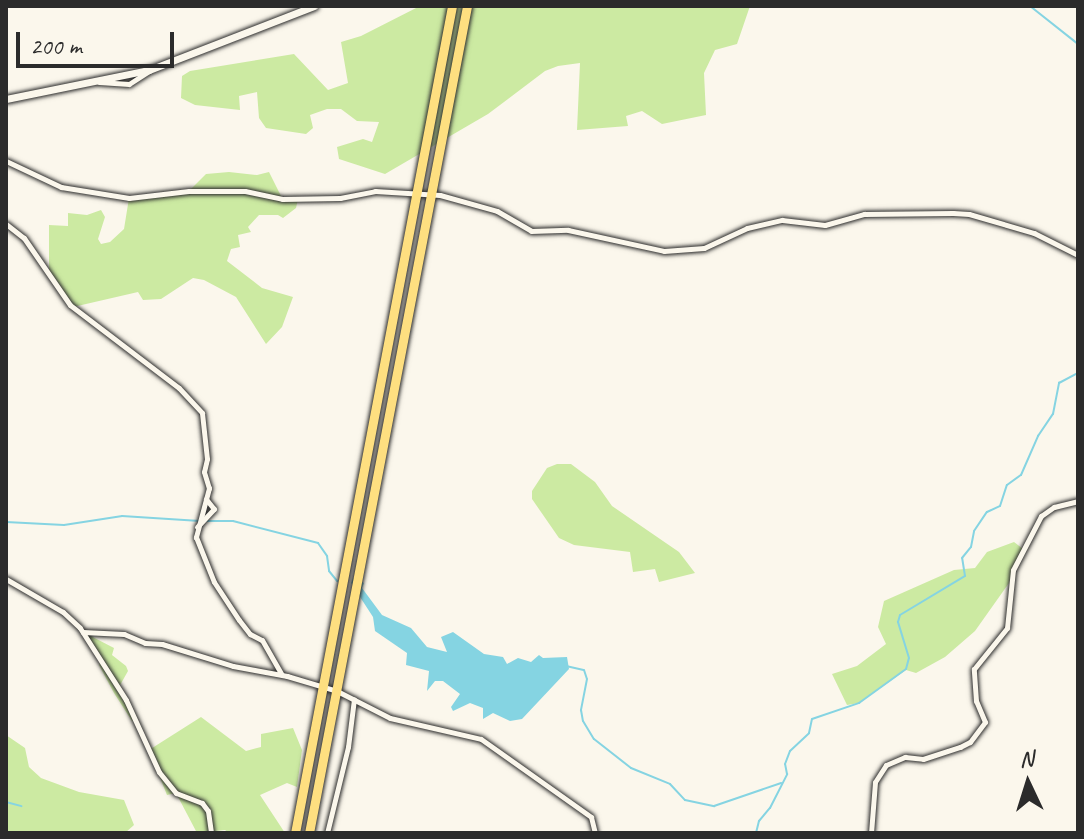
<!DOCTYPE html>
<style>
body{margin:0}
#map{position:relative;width:1084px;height:839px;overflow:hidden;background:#fbf7ec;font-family:Caveat,sans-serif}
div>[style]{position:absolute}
.green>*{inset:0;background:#cceaa2}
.water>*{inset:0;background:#85d4e2}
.stream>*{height:2px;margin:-1px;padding:0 1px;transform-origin:1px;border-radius:1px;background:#85d4e2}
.roads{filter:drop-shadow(0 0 2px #2b2b2b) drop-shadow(0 0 2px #2b2b2b)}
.street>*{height:5px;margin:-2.5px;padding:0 2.5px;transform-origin:2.5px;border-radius:2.5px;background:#fbf7ec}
.secondary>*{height:7px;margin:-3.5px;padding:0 3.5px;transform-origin:3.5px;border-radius:3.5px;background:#fbf7ec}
.highway>*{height:9px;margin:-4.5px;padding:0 4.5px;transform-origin:4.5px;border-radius:4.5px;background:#fedf80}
span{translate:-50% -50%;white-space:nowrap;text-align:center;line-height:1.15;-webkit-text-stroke:6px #fbf7ec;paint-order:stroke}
.frame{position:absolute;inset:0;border:8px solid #2b2b2b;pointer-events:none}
.north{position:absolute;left:988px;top:743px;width:80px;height:80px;-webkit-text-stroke:6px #fbf7ec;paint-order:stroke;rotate:356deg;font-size:22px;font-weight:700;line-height:32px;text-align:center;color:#2b2b2b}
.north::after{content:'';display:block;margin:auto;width:28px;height:36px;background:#2b2b2b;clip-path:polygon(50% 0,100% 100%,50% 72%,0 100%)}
.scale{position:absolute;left:16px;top:32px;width:158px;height:36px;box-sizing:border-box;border:4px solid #2b2b2b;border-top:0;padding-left:10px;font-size:24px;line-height:28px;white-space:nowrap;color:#2b2b2b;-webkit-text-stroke:6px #fbf7ec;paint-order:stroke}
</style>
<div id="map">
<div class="green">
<i style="clip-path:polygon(420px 6px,750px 6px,737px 44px,715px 50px,704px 73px,706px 115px,662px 124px,642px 111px,626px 116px,628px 126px,577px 130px,580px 63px,558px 66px,545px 71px,488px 114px,385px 174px,339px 159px,337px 147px,363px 139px,372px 142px,379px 122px,357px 121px,341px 109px,327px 109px,310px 115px,313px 128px,306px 134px,266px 128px,259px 118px,257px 92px,239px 96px,240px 110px,195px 105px,181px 98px,182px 76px,190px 71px,294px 54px,328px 90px,348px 83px,341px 42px,361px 36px)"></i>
<i style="clip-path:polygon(229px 172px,257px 175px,269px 172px,282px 198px,298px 199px,296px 208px,283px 218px,278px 215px,259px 215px,248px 227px,251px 232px,238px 235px,240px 247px,231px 249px,227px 261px,262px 288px,293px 297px,282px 327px,266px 344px,236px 297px,204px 280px,193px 278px,161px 299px,143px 300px,138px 292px,73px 307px,49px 272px,49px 225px,68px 226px,68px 213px,87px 215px,101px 210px,105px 217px,98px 239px,101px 244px,110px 242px,124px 229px,129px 198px,189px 191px,206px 174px)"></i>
<i style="clip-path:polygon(557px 464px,571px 464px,595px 482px,612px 506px,679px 552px,695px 573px,659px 582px,655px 569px,633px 572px,630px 552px,574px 545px,559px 538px,532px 499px,532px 491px,547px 468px)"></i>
<i style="clip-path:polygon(1014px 542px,1023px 549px,1009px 583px,975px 631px,945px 657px,916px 673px,906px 670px,859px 703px,847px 705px,832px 674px,857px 666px,886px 644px,878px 627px,884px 601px,954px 570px,975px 568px,987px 552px)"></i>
<i style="clip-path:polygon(83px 632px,114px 648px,112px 655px,126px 666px,128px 671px,119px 687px,135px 719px,132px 721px,114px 693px,99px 665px,102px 660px)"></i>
<i style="clip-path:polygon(201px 717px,246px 751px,261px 747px,261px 734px,293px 728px,302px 750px,297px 787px,287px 783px,260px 795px,285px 833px,229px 833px,225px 830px,197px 833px,176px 793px,167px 795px,149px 750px)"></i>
<i style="clip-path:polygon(6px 735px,25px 748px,29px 767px,41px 778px,79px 792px,124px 800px,134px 825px,125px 833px,6px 833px)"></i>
</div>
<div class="water">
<i style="clip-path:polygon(353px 578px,364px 583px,362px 588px,382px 615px,411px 628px,427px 647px,447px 652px,441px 637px,453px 632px,484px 654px,503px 657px,507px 664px,518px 658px,531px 662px,539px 655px,543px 658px,567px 657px,569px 669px,522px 719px,510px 721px,493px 713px,483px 719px,483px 708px,470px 703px,453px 711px,451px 707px,460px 694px,443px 681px,435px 681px,427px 691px,429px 671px,406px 665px,407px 653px,375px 631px,373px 617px,351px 583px)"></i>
</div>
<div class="stream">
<i style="left:1030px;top:6px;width:61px;rotate:38.4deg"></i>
<i style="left:206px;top:521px;width:27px"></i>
<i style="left:233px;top:521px;width:88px;rotate:14.5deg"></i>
<i style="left:318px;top:543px;width:16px;rotate:55deg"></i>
<i style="left:327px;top:556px;width:15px;rotate:82deg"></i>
<i style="left:329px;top:571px;width:13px;rotate:51deg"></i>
<i style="left:6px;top:522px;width:58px;rotate:3deg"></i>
<i style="left:64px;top:525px;width:59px;rotate:-8.8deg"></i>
<i style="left:122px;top:516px;width:78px;rotate:3.7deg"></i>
<i style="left:566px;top:666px;width:18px;rotate:13deg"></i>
<i style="left:584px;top:670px;width:9px;rotate:72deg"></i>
<i style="left:587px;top:679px;width:32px;rotate:101deg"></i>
<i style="left:581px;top:710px;width:11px;rotate:80deg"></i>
<i style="left:583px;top:721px;width:21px;rotate:59deg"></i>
<i style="left:594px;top:739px;width:47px;rotate:38.1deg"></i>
<i style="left:631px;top:768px;width:42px;rotate:22.3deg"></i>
<i style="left:670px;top:784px;width:22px;rotate:47deg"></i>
<i style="left:685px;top:800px;width:30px;rotate:12deg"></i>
<i style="left:714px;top:806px;width:71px;rotate:-18.9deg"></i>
<i style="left:6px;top:802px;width:16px;rotate:15deg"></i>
<i style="left:756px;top:833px;width:12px;rotate:-76deg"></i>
<i style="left:759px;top:821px;width:17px;rotate:-50deg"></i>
<i style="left:770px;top:808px;width:38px;rotate:-63deg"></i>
<i style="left:787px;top:774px;width:10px;rotate:-101deg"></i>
<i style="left:785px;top:764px;width:14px;rotate:-69deg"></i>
<i style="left:790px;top:751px;width:26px;rotate:-43deg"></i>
<i style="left:809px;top:733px;width:14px;rotate:-78deg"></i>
<i style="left:812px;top:719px;width:50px;rotate:-18.8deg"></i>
<i style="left:859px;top:703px;width:58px;rotate:-35.9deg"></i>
<i style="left:906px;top:669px;width:11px;rotate:-75deg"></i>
<i style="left:909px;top:658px;width:38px;rotate:-107deg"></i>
<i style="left:898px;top:622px;width:7px;rotate:-74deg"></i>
<i style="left:900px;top:615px;width:76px;rotate:-31deg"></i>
<i style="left:965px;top:576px;width:18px;rotate:-99deg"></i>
<i style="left:962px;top:558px;width:14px;rotate:-51deg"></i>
<i style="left:971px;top:547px;width:16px;rotate:-79deg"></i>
<i style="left:974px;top:531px;width:23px;rotate:-56deg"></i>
<i style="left:987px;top:512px;width:14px;rotate:-25deg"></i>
<i style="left:1000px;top:506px;width:22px;rotate:-72deg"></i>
<i style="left:1007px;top:485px;width:17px;rotate:-36deg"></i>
<i style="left:1021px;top:475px;width:43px;rotate:-66.4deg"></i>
<i style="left:1038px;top:436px;width:27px;rotate:-56deg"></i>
<i style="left:1053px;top:414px;width:32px;rotate:-79deg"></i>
<i style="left:1059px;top:383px;width:21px;rotate:-28deg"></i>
</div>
<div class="roads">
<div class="street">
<i style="left:99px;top:82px;width:30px;rotate:4deg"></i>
<i style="left:129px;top:84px;width:24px;rotate:-33deg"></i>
<i style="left:6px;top:161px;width:61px;rotate:25.3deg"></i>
<i style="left:61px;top:187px;width:69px;rotate:9.2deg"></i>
<i style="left:129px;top:198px;width:60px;rotate:-6.7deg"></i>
<i style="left:189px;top:191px;width:56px"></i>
<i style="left:245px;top:191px;width:38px;rotate:12deg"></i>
<i style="left:282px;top:199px;width:58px;rotate:-1deg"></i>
<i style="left:340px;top:198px;width:36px;rotate:-11deg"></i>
<i style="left:375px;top:191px;width:65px;rotate:3.5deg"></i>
<i style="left:440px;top:195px;width:59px;rotate:15.7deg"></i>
<i style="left:497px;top:211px;width:39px;rotate:30deg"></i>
<i style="left:531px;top:231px;width:37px;rotate:-2deg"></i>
<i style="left:568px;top:230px;width:98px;rotate:12.3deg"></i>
<i style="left:664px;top:251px;width:40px;rotate:-4.3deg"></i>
<i style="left:704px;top:248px;width:47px;rotate:-24.9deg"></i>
<i style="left:747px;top:228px;width:36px;rotate:-13deg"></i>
<i style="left:782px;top:220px;width:43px;rotate:6.6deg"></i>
<i style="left:825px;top:225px;width:41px;rotate:-15.8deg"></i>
<i style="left:864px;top:214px;width:89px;rotate:-0.6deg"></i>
<i style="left:953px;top:213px;width:16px;rotate:4deg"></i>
<i style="left:969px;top:214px;width:68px;rotate:16.3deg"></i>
<i style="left:1034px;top:233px;width:49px;rotate:26.6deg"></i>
<i style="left:6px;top:224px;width:23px;rotate:38deg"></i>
<i style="left:24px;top:238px;width:81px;rotate:55.5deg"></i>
<i style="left:70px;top:305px;width:137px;rotate:37.3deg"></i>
<i style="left:179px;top:388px;width:34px;rotate:47deg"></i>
<i style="left:202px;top:413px;width:46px;rotate:83.8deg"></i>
<i style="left:207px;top:459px;width:13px;rotate:103deg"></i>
<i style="left:204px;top:472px;width:17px;rotate:73deg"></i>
<i style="left:209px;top:488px;width:51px;rotate:104.9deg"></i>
<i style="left:196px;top:537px;width:48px;rotate:68.2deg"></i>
<i style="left:214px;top:582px;width:45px;rotate:56.7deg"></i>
<i style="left:239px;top:620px;width:18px;rotate:52deg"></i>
<i style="left:250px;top:634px;width:13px;rotate:27deg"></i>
<i style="left:262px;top:640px;width:40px;rotate:60.3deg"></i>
<i style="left:197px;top:527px;width:25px;rotate:-47deg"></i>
<i style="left:214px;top:509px;width:13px;rotate:-129deg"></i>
<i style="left:6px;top:579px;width:66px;rotate:30.1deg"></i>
<i style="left:63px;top:612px;width:23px;rotate:43deg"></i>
<i style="left:80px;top:628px;width:85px;rotate:57.4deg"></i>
<i style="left:126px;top:700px;width:79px;rotate:65.4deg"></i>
<i style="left:159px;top:772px;width:27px;rotate:51deg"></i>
<i style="left:176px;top:793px;width:28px;rotate:21deg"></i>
<i style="left:202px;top:803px;width:10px;rotate:53deg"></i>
<i style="left:208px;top:811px;width:22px;rotate:82deg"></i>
<i style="left:83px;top:632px;width:41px;rotate:2.8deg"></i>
<i style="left:124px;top:634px;width:23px;rotate:23deg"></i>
<i style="left:145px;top:643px;width:17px;rotate:3deg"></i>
<i style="left:162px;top:644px;width:74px;rotate:17.2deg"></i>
<i style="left:233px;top:666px;width:55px;rotate:10.5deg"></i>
<i style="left:287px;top:676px;width:52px;rotate:16.7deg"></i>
<i style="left:337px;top:691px;width:59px;rotate:27deg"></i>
<i style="left:390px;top:718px;width:93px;rotate:13deg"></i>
<i style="left:481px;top:739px;width:135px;rotate:35.3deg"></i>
<i style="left:591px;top:817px;width:16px;rotate:76deg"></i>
<i style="left:327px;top:833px;width:89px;rotate:-76.3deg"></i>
<i style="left:348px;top:747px;width:48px;rotate:-82.9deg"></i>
<i style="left:871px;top:833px;width:51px;rotate:-85.5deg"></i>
<i style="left:875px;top:782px;width:20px;rotate:-57deg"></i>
<i style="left:886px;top:765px;width:21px;rotate:-23deg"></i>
<i style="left:905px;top:757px;width:18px;rotate:6deg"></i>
<i style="left:923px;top:759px;width:39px;rotate:-18deg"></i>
<i style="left:960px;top:747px;width:11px;rotate:-27deg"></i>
<i style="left:970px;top:742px;width:25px;rotate:-53deg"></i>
<i style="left:985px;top:722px;width:23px;rotate:-113deg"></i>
<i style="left:976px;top:701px;width:32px;rotate:-94deg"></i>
<i style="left:974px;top:669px;width:53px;rotate:-51.2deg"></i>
<i style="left:1007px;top:628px;width:58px;rotate:-84.1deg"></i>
<i style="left:1013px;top:570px;width:61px;rotate:-62.6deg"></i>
<i style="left:1041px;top:516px;width:16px;rotate:-35deg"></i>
<i style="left:1054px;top:507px;width:25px;rotate:-14deg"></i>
</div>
<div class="secondary">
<i style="left:6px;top:99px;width:146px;rotate:-11.5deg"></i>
<i style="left:149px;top:70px;width:177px;rotate:-21.2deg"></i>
</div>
<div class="highway">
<i style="left:295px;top:833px;width:842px;rotate:-79.25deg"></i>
<i style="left:309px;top:833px;width:842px;rotate:-79.18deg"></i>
</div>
</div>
<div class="frame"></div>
<div class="north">N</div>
<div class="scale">200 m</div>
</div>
